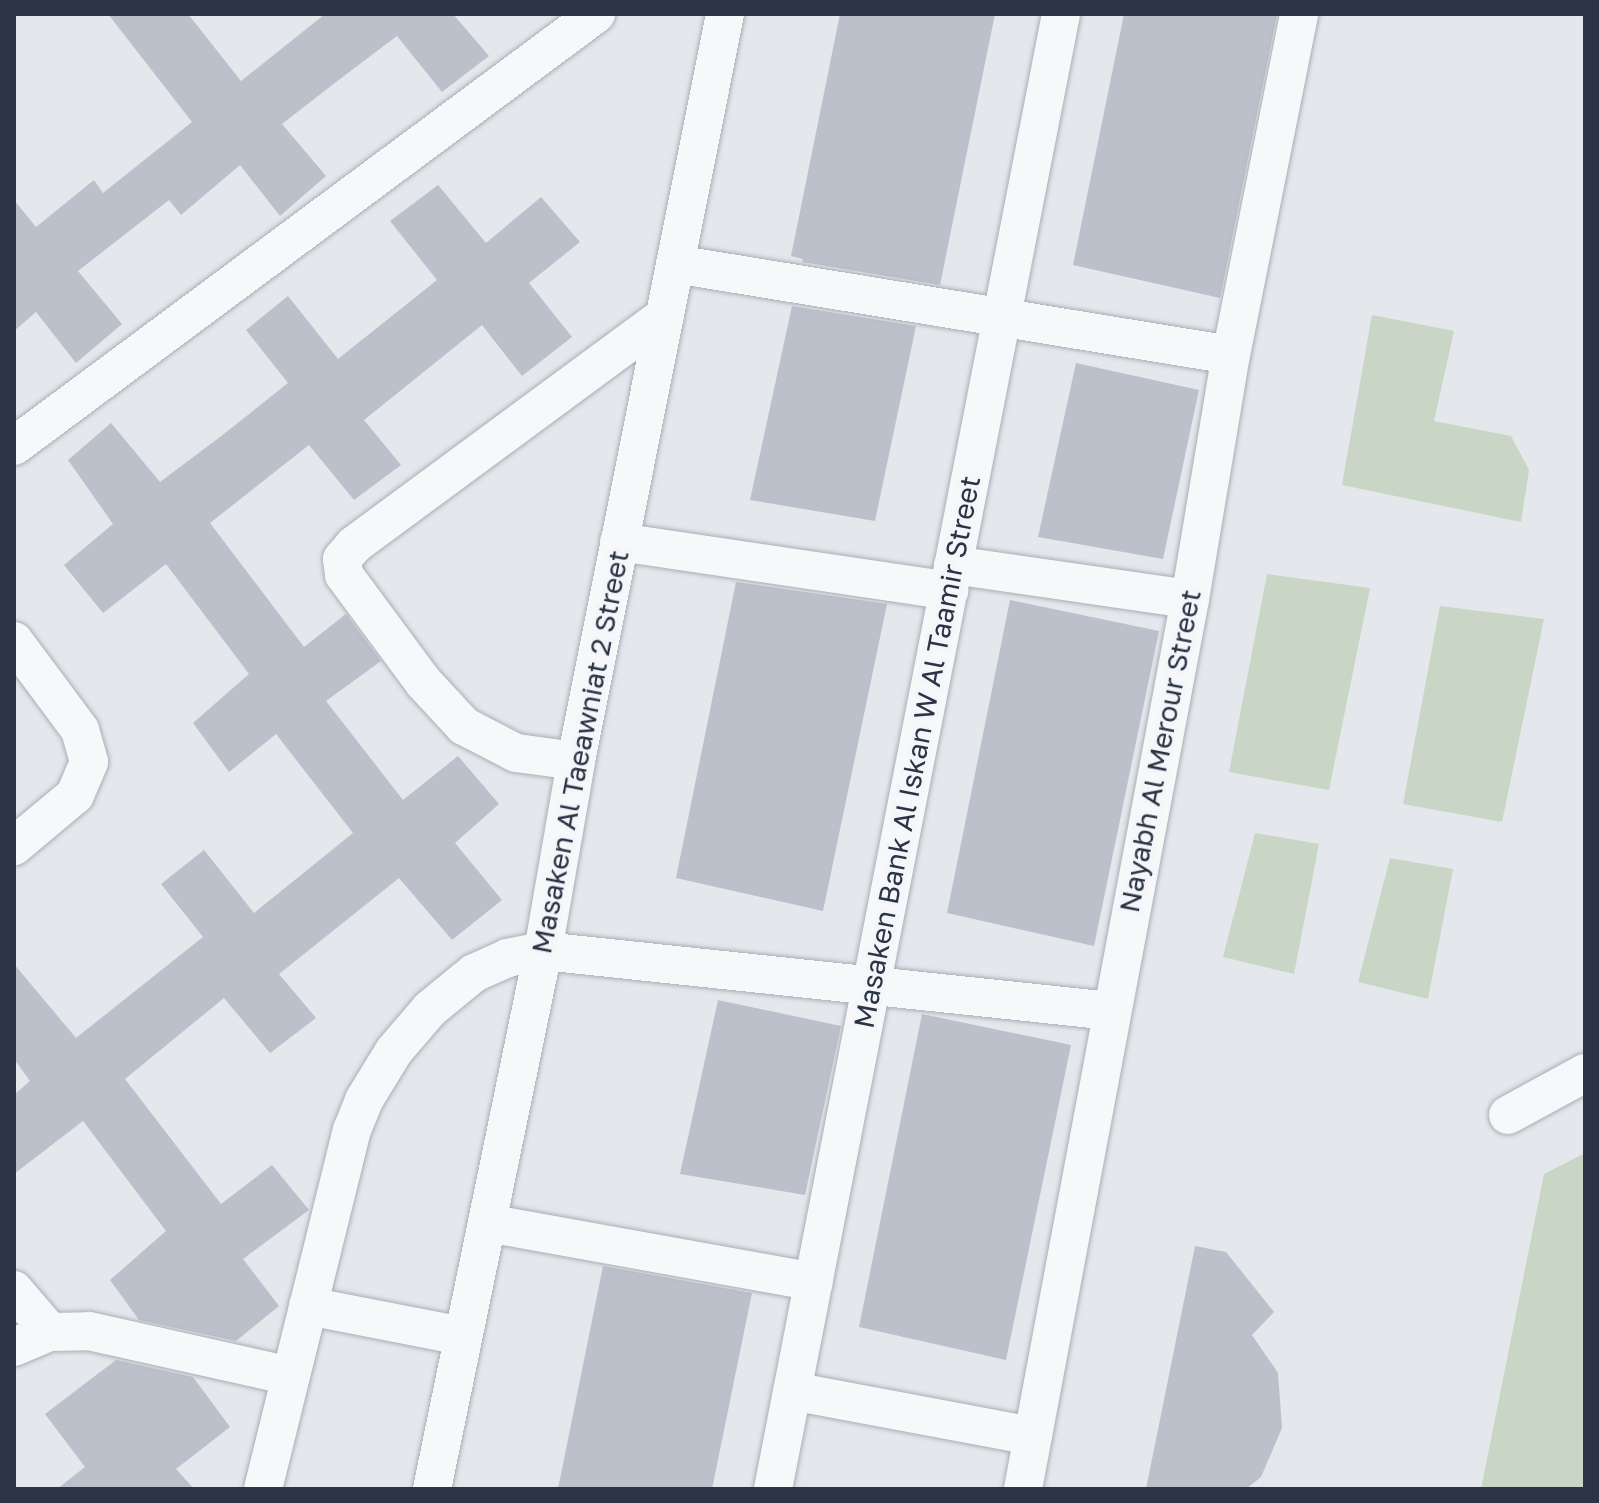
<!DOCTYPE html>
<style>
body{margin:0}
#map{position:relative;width:1599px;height:1503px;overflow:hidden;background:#e4e7ec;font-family:"Golos Text",sans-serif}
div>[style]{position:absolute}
.green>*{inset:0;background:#c9d6c5}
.building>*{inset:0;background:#bbc0ca}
.roads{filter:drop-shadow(0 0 2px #a9aeb7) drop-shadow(0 0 2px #a9aeb7)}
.minor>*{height:38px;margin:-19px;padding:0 19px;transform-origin:19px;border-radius:19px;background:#f7f8fa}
span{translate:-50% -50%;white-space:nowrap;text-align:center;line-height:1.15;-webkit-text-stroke:8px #f4f6f9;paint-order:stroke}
.street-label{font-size:28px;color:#2b3445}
.frame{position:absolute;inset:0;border:16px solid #2b3445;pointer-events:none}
</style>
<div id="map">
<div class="green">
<i style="clip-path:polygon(1372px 315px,1454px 331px,1434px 421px,1511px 436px,1529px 470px,1521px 522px,1342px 485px)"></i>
<i style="clip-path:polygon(1267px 574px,1370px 588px,1329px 790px,1229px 772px)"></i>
<i style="clip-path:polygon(1440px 606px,1544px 619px,1502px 822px,1403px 804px)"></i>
<i style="clip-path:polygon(1255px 833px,1319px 844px,1294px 974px,1223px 957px)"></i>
<i style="clip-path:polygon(1390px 858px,1453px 869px,1428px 999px,1358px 982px)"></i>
<i style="clip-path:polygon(1585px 1153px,1585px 1489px,1481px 1489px,1544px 1174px)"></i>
</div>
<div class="building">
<i style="clip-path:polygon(108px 14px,188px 14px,241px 81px,325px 14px,453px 14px,489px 56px,442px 92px,397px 36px,336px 82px,282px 124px,326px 176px,280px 216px,240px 165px,181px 215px,169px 200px,78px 271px,122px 324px,76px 363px,36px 312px,14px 331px,14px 200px,36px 227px,94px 180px,103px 193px,192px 122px)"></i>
<i style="clip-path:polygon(840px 14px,995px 14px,940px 285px,802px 262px,803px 259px,791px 256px)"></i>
<i style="clip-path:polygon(1124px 14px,1277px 14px,1220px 298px,1073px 265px)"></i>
<i style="clip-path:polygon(438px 185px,486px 243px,541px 197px,580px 242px,529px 283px,572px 337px,522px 376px,482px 325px,364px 420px,401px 465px,354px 500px,309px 445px,210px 523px,304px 647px,346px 614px,381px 661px,326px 701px,403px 800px,458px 756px,499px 804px,455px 843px,502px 900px,452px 940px,399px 878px,279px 974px,316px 1018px,270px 1053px,224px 998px,125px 1079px,221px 1204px,272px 1165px,309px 1210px,243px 1259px,279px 1306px,236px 1341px,139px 1320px,110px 1280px,166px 1231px,83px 1121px,14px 1174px,14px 1095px,30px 1081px,14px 1059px,14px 964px,76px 1038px,203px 937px,161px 884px,204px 850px,254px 913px,353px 833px,276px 734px,229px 772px,193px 723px,249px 674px,166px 564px,103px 613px,64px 565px,113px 524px,68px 460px,111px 423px,160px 482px,220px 437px,288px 383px,246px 330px,288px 296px,338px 359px,437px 280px,390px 221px)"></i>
<i style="clip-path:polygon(792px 306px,916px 326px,875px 521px,750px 500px)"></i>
<i style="clip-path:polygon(1076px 363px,1199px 390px,1163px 559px,1038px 537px)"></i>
<i style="clip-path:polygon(736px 582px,887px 604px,823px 911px,676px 878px)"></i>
<i style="clip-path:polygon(1010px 600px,1159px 631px,1094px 946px,947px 913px)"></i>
<i style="clip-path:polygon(718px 1000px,841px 1026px,805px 1195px,680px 1174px)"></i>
<i style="clip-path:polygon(922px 1014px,1071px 1045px,1006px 1360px,859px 1327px)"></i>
<i style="clip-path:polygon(1195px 1246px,1226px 1252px,1274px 1312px,1252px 1335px,1278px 1373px,1282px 1428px,1261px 1477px,1246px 1489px,1146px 1489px)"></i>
<i style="clip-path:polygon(603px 1266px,752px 1293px,712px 1489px,558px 1489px)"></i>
<i style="clip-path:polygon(116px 1360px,193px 1377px,230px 1427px,176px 1469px,194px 1489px,57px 1489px,85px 1467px,45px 1414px)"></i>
</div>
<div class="roads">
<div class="minor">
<i style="left:675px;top:264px;width:563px;rotate:9.3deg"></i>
<i style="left:14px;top:446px;width:725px;rotate:-36.59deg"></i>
<i style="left:619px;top:542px;width:334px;rotate:8.4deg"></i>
<i style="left:953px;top:565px;width:239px;rotate:8.2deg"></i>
<i style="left:14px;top:641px;width:111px;rotate:53.4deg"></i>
<i style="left:80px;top:730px;width:33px;rotate:74deg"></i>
<i style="left:89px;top:762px;width:36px;rotate:113deg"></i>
<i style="left:75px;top:795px;width:80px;rotate:140.1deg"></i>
<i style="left:576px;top:761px;width:61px;rotate:-172.4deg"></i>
<i style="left:516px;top:753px;width:59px;rotate:-152.6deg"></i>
<i style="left:464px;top:726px;width:59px;rotate:-132.9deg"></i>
<i style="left:424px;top:683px;width:134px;rotate:-126.5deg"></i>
<i style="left:344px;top:575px;width:16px;rotate:-97deg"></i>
<i style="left:342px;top:559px;width:18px;rotate:-49deg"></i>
<i style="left:354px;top:545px;width:386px;rotate:-36.4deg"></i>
<i style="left:1508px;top:1115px;width:88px;rotate:-28.6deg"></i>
<i style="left:487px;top:1223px;width:332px;rotate:10.2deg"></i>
<i style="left:14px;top:1290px;width:55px;rotate:49.4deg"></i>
<i style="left:308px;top:1306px;width:158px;rotate:11deg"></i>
<i style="left:14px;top:1347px;width:39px;rotate:-23deg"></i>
<i style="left:50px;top:1332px;width:39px;rotate:-1deg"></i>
<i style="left:89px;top:1331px;width:206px;rotate:12.6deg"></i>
<i style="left:792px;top:1391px;width:245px;rotate:10.6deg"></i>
<i style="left:263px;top:1489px;width:370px;rotate:-76.1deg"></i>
<i style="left:352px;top:1130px;width:32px;rotate:-68deg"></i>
<i style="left:364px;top:1100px;width:57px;rotate:-58.5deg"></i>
<i style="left:394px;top:1051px;width:55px;rotate:-49.4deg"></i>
<i style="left:430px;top:1009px;width:57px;rotate:-39.3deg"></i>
<i style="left:474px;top:973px;width:36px;rotate:-24deg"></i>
<i style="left:507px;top:958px;width:37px;rotate:-11deg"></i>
<i style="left:543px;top:951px;width:571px;rotate:6.03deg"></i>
<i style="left:432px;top:1489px;width:549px;rotate:-78.34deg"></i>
<i style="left:543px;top:951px;width:193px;rotate:-80.1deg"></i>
<i style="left:576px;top:761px;width:762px;rotate:-78.72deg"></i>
<i style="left:773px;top:1489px;width:1503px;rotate:-78.95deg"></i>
<i style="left:1023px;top:1489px;width:906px;rotate:-79.37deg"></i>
<i style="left:1190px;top:599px;width:247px;rotate:-80.5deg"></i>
<i style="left:1231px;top:355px;width:348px;rotate:-78.7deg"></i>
</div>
</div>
<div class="street-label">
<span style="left:1160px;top:751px;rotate:-79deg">Nayabh Al Merour Street</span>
<span style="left:580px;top:752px;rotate:-79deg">Masaken Al Taeawniat 2 Street</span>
<span style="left:917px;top:752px;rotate:-79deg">Masaken Bank Al Iskan W Al Taamir Street</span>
</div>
<div class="frame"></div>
</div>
